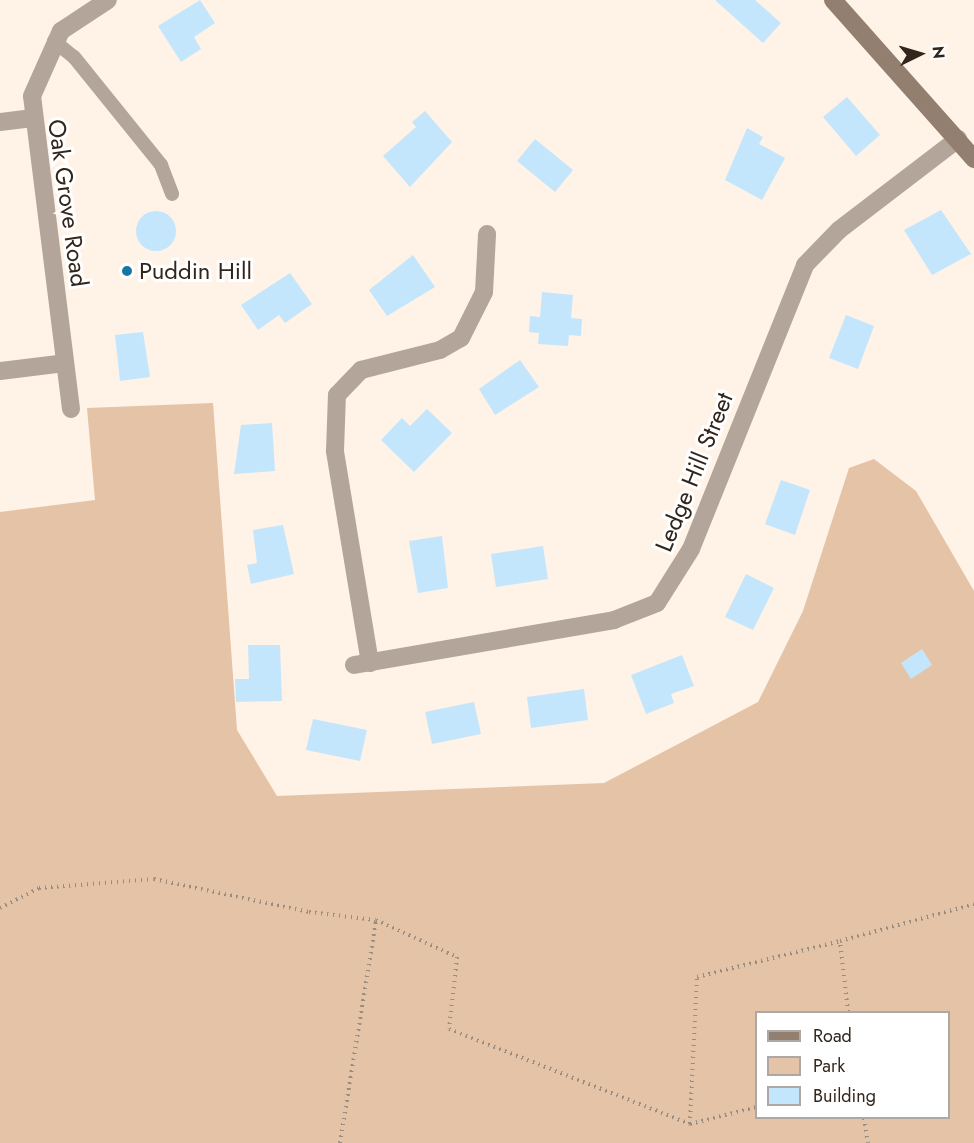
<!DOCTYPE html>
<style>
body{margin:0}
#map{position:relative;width:974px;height:1143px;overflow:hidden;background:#fff2e7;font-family:Jost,sans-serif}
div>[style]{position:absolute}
.green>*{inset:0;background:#e5c3a6}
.building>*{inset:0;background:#c4e6fc}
.round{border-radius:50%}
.path>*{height:4px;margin-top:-2px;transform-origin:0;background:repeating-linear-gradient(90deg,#998d82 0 1.5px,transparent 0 6px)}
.lane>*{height:14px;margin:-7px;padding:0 7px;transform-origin:7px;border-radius:7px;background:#b3a59a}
.street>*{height:18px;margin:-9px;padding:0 9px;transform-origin:9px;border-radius:9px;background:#b3a59a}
.secondary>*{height:18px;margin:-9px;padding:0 9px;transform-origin:9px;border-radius:9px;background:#927f6f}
.dots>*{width:16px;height:16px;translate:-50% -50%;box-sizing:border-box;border:3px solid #fff;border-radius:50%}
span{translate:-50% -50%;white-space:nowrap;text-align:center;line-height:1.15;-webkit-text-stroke:6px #fff;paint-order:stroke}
.street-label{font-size:24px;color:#32261c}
.poi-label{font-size:24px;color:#32261c}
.left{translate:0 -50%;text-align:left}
.legend{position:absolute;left:755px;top:1011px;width:195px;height:108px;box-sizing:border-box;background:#fff;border:2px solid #ada8a4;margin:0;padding:8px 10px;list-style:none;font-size:18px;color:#32261c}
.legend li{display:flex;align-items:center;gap:12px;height:30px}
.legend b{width:30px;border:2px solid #ada8a4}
.north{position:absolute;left:890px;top:24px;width:60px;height:60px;-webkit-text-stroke:4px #fff;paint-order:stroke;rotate:85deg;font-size:16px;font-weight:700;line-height:24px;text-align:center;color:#32261c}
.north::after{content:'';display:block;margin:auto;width:21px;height:27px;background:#32261c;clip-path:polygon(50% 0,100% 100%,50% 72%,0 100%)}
</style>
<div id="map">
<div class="green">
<i style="clip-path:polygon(evenodd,213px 403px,237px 730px,277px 796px,604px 783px,758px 702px,803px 611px,849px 468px,874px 459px,916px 491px,974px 591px,974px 1143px,0 1143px,0 512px,95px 500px,87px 408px,213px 403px,756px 1012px,948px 1012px,948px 1118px,756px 1118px,756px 1012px)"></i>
</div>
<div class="building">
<i style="clip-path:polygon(200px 0,215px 23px,194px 37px,201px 49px,181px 62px,158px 26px)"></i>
<i style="clip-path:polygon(715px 0,755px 0,781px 23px,763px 43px)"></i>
<i style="clip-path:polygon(847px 97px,880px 135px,856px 156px,823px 117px)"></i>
<i style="clip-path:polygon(425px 111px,452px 142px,410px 187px,383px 156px,416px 127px,412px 122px)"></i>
<i style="clip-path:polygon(747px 128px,763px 137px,759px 144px,785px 158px,762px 200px,725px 180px)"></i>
<i style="clip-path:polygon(535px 139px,573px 170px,555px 192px,517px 161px)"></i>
<i style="clip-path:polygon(941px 210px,971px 254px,932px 275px,904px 230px)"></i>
<i class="round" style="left:136px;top:211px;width:40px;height:40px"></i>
<i style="clip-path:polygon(413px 255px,435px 287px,387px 316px,369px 290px)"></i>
<i style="clip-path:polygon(290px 273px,312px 304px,285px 323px,279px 315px,258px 330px,241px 305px)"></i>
<i style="clip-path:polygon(542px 292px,573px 295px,571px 318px,582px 319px,581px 336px,569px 335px,568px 346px,538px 344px,539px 333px,529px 332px,530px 316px,540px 317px)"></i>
<i style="clip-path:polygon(846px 315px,874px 326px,858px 369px,829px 358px)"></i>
<i style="clip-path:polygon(143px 332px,150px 377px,120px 381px,115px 335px)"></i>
<i style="clip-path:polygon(520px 360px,539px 387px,495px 415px,479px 389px)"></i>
<i style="clip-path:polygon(427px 409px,452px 433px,414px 472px,381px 440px,402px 418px,410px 426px)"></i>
<i style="clip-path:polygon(272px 423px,275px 471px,234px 474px,241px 425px)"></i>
<i style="clip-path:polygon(781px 480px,810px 490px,795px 535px,765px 524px)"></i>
<i style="clip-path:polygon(283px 525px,294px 574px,251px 584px,247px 565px,257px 563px,253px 530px)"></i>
<i style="clip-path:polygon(442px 536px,448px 588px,418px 593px,409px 541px)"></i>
<i style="clip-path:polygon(543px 546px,548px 579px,496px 587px,491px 554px)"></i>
<i style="clip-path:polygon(746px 574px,774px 588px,753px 630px,725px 617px)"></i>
<i style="clip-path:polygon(248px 645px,280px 645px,282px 701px,236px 702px,235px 679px,249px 679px)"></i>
<i style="clip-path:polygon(922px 649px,932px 665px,911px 679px,901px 663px)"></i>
<i style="clip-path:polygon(682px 655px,694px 686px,671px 694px,674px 703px,646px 714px,631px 675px)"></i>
<i style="clip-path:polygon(584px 689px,588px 720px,531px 728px,527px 697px)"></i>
<i style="clip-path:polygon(474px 702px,481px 734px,432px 744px,425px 712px)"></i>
<i style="clip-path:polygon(313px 719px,367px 730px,360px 761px,306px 750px)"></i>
</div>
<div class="path">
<i style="left:0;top:908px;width:44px;rotate:-27.1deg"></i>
<i style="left:39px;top:888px;width:115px;rotate:-4.5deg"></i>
<i style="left:154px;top:879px;width:158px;rotate:12deg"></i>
<i style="left:309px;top:912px;width:67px;rotate:6.8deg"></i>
<i style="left:376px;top:920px;width:89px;rotate:24.6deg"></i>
<i style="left:457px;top:957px;width:72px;rotate:96.3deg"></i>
<i style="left:449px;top:1029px;width:259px;rotate:21.5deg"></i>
<i style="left:690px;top:1124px;width:68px;rotate:-14.4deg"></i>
<i style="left:848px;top:1012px;width:71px;rotate:-96.4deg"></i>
<i style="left:840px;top:941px;width:139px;rotate:-15.4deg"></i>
<i style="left:864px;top:1118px;width:25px;rotate:81deg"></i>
<i style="left:690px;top:1124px;width:147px;rotate:-87.3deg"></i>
<i style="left:697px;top:977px;width:147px;rotate:-14.1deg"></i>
<i style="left:340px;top:1143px;width:226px;rotate:-80.8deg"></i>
</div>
<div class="lane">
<i style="left:54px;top:41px;width:26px;rotate:39deg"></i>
<i style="left:74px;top:57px;width:139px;rotate:51.1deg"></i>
<i style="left:161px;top:165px;width:31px;rotate:69deg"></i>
</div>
<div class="street">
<i style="left:0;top:122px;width:31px;rotate:-7deg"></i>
<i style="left:0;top:371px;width:65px;rotate:-7deg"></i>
<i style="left:71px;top:409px;width:315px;rotate:-97.1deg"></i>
<i style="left:32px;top:96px;width:71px;rotate:-66deg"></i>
<i style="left:61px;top:31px;width:56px;rotate:-33.4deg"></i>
<i style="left:370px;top:663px;width:215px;rotate:-99.4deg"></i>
<i style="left:335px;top:451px;width:56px;rotate:-88deg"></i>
<i style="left:337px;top:395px;width:35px;rotate:-46deg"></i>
<i style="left:361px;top:370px;width:81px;rotate:-14.2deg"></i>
<i style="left:440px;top:350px;width:24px;rotate:-30deg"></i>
<i style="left:461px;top:338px;width:51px;rotate:-63.4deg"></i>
<i style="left:484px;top:292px;width:58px;rotate:-87deg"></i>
<i style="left:354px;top:665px;width:264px;rotate:-9.8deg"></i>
<i style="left:614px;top:620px;width:46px;rotate:-21.6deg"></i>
<i style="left:657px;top:603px;width:64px;rotate:-57.8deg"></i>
<i style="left:691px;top:549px;width:306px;rotate:-68.1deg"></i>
<i style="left:805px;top:265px;width:49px;rotate:-45.8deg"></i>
<i style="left:839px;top:230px;width:150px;rotate:-37.4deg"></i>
</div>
<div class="secondary">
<i style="left:833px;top:0;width:213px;rotate:48.4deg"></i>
</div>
<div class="dots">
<i style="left:127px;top:271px;background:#1976a4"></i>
</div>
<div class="street-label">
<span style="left:68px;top:203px;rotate:82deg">Oak Grove Road</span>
<span style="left:694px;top:472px;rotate:-68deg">Ledge Hill Street</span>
</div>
<div class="poi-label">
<span class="left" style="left:139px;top:271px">Puddin Hill</span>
</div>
<ul class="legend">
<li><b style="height:8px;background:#927f6f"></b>Road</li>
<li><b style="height:16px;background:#e5c3a6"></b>Park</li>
<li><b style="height:16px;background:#c4e6fc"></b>Building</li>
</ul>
<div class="north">N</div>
</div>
